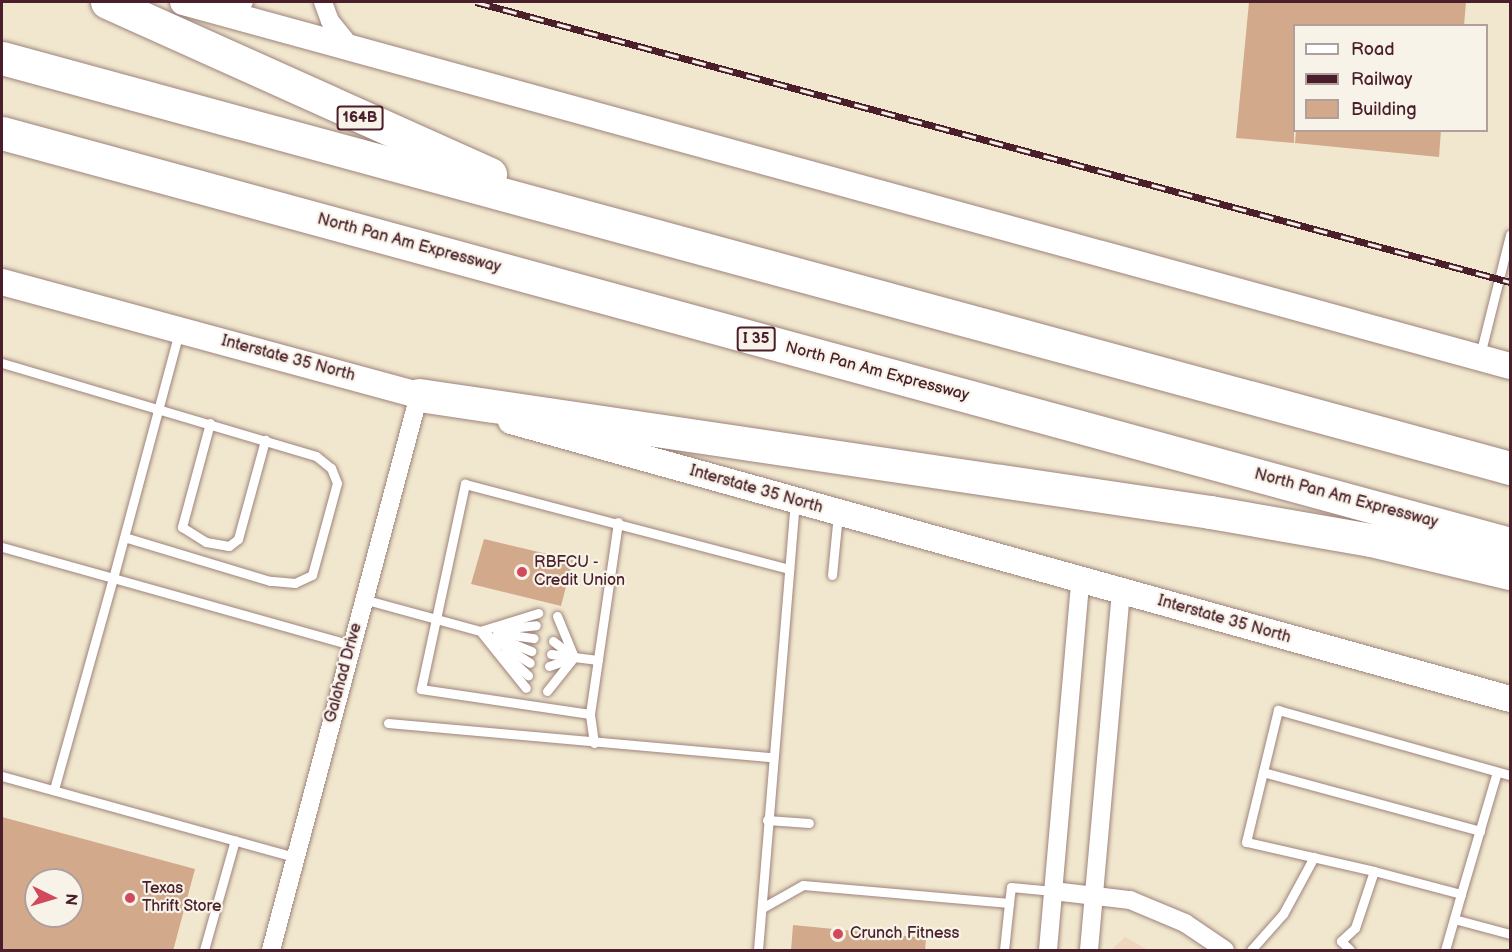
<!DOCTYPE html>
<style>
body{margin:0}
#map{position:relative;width:1512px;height:952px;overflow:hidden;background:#f1e7ce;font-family:"Balsamiq Sans",sans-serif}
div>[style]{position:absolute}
.built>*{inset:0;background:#efd6bc}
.building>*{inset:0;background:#d3a98c}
.roads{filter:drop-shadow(0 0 2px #9e837c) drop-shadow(0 0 2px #9e837c)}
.service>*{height:9px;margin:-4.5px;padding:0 4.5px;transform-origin:4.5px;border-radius:4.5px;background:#fff}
.minor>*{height:18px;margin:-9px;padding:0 9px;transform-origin:9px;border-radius:9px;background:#fff}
.secondary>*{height:26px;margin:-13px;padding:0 13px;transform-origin:13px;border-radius:13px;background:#fff}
.motorway>*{height:33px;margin:-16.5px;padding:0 16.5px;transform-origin:16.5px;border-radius:16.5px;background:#fff}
.rail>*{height:7px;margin-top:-3.5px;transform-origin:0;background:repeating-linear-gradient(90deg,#f7f3e8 0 14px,#4a1f2b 0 28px);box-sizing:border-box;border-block:2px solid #4a1f2b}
.dots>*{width:16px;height:16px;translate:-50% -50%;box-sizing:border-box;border:3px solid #f7f3e8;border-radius:50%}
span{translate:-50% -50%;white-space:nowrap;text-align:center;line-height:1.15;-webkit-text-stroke:4.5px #f7f3e8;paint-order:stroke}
.shield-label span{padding:2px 4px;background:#f7f3e8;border:2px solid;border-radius:4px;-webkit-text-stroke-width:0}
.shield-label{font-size:15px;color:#4a1f2b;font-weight:700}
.street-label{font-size:16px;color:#4a1f2b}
.poi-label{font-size:16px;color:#4a1f2b}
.left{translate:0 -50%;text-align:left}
.frame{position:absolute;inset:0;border:3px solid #4a1f2b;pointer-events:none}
.legend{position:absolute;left:1293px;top:24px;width:195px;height:108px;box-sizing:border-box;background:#f7f3e8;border:2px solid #b29e9c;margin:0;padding:8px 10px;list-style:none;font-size:18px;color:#4a1f2b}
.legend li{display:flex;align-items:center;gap:12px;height:30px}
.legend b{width:30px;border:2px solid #b29e9c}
.north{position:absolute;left:24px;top:868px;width:60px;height:60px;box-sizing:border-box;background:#f7f3e8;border:2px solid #b29e9c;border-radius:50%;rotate:95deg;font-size:16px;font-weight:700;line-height:24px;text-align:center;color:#4a1f2b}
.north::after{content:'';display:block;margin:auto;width:21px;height:27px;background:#d1495b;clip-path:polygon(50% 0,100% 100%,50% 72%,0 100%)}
</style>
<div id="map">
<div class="built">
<i style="clip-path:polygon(1125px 937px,1148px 950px,1111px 950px)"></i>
</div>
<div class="building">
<i style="clip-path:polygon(1249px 2px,1466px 2px,1464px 26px,1294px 26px,1294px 143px,1236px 138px)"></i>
<i style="clip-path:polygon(1296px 130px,1441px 130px,1439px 157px,1295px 143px)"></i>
<i style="clip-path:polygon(484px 539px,573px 560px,561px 606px,471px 584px)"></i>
<i style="clip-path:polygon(evenodd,2px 817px,195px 869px,173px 951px,2px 951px,2px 817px,36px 880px,72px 880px,72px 916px,36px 916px,36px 880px)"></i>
<i style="clip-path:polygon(793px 925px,926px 938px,925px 951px,791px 951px)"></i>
</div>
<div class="roads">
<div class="service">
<i style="left:179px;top:332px;width:255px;rotate:105deg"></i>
<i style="left:113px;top:578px;width:247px;rotate:15.7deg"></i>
<i style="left:1480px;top:355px;width:124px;rotate:-76deg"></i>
<i style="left:2px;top:363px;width:327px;rotate:16.5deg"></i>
<i style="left:316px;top:456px;width:19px;rotate:39deg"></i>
<i style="left:331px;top:468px;width:16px;rotate:68deg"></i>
<i style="left:337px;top:483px;width:95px;rotate:105.2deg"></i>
<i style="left:312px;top:575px;width:19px;rotate:155deg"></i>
<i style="left:295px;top:583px;width:25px;rotate:-175deg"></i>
<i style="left:270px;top:581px;width:152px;rotate:-163.2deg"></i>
<i style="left:210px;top:423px;width:108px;rotate:105.1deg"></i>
<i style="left:182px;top:527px;width:28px;rotate:32deg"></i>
<i style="left:206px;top:542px;width:23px;rotate:10deg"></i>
<i style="left:229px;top:546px;width:11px;rotate:-38deg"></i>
<i style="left:238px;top:539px;width:103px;rotate:-74.7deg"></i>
<i style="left:2px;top:547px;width:115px;rotate:15.6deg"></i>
<i style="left:113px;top:578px;width:220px;rotate:105.6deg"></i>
<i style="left:832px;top:575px;width:61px;rotate:-84.4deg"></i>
<i style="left:363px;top:599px;width:121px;rotate:15.3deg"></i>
<i style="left:480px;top:631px;width:61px;rotate:-17.2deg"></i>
<i style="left:557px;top:616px;width:44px;rotate:67.5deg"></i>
<i style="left:574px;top:657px;width:24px;rotate:7deg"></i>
<i style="left:500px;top:629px;width:36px;rotate:-6deg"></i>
<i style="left:480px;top:631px;width:73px;rotate:51.1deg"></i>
<i style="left:497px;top:633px;width:37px;rotate:8deg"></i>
<i style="left:487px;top:635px;width:51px;rotate:33.1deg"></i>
<i style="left:499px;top:638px;width:35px;rotate:22deg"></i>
<i style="left:553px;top:641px;width:24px;rotate:38deg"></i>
<i style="left:504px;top:653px;width:33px;rotate:43deg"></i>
<i style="left:551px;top:654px;width:21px;rotate:8deg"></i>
<i style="left:549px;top:666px;width:24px;rotate:-19deg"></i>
<i style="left:547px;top:691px;width:43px;rotate:-51.5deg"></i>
<i style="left:590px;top:714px;width:194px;rotate:-81.7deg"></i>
<i style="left:388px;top:723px;width:385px;rotate:5.1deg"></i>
<i style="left:594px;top:743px;width:29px;rotate:-98deg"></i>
<i style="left:590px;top:714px;width:171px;rotate:-171.6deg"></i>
<i style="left:421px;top:689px;width:210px;rotate:-77.9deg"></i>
<i style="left:465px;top:484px;width:335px;rotate:14.7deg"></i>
<i style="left:1263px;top:772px;width:225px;rotate:15.2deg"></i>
<i style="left:2px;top:776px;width:304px;rotate:15.5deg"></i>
<i style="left:767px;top:820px;width:42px;rotate:4.1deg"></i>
<i style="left:1374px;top:871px;width:90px;rotate:14.8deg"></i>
<i style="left:1461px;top:894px;width:58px;rotate:105.9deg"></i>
<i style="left:1461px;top:894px;width:127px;rotate:-73.6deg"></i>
<i style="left:762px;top:908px;width:47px;rotate:-29.3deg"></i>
<i style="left:803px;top:885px;width:207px;rotate:5deg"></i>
<i style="left:1009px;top:903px;width:16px;rotate:-83deg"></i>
<i style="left:1011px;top:887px;width:42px;rotate:5.4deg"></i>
<i style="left:1454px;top:919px;width:58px;rotate:15deg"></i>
<i style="left:204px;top:950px;width:114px;rotate:-74.3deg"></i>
<i style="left:758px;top:950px;width:449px;rotate:-85.3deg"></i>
<i style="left:1004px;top:950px;width:47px;rotate:-83.9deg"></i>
<i style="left:1251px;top:950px;width:48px;rotate:-48.4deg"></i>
<i style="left:1283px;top:914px;width:65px;rotate:-61.5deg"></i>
<i style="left:1350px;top:950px;width:13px;rotate:-135deg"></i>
<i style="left:1341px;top:941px;width:19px;rotate:-43deg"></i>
<i style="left:1355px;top:928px;width:60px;rotate:-71.6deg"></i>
<i style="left:1374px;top:871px;width:131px;rotate:-167.2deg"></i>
<i style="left:1246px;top:842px;width:136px;rotate:-76.4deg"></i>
<i style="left:1278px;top:710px;width:241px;rotate:15.7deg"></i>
</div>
<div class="minor">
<i style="left:323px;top:2px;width:20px;rotate:70deg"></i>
<i style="left:330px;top:21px;width:36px;rotate:51deg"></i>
<i style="left:217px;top:10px;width:28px;rotate:-17deg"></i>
<i style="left:1053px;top:891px;width:78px;rotate:6.7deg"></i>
<i style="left:1130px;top:900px;width:60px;rotate:22.7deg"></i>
<i style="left:1185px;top:923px;width:48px;rotate:34deg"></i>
<i style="left:271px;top:950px;width:574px;rotate:-75.07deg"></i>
<i style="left:1048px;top:950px;width:370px;rotate:-85deg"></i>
<i style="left:1089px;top:950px;width:359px;rotate:-84.9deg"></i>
</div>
<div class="secondary">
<i style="left:183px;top:2px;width:1376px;rotate:15.34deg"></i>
<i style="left:2px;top:282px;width:449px;rotate:15.2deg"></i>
<i style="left:511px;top:421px;width:1037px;rotate:15.55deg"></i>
</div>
<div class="motorway">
<i style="left:107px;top:2px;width:420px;rotate:24.2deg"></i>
<i style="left:2px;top:58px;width:1563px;rotate:15.21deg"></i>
<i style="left:2px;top:133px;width:1563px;rotate:15.25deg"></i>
<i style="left:419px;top:395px;width:800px;rotate:8.41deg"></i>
<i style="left:1210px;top:512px;width:163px;rotate:9.9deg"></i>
<i style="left:1371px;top:540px;width:143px;rotate:13.4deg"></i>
</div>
</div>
<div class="rail">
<i style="left:476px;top:2px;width:1071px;rotate:15.15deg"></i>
</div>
<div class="dots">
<i style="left:522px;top:572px;background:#d1495b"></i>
<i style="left:130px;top:898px;background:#d1495b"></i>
<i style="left:838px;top:934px;background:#d1495b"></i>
</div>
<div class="shield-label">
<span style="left:360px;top:118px">164B</span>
<span style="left:756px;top:339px">I 35</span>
</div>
<div class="street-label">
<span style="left:409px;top:244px;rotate:15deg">North Pan Am Expressway</span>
<span style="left:288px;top:359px;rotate:15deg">Interstate 35 North</span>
<span style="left:877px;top:372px;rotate:15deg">North Pan Am Expressway</span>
<span style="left:756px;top:490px;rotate:16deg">Interstate 35 North</span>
<span style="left:1346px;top:499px;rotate:15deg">North Pan Am Expressway</span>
<span style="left:1224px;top:620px;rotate:16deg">Interstate 35 North</span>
<span style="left:344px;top:673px;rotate:-75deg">Galahad Drive</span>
</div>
<div class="poi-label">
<span class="left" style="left:534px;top:572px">RBFCU -<br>Credit Union</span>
<span class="left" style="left:142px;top:898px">Texas<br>Thrift Store</span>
<span class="left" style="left:850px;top:934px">Crunch Fitness</span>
</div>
<div class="frame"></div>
<ul class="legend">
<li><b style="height:8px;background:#fff"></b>Road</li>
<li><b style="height:8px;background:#4a1f2b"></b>Railway</li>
<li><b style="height:16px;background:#d3a98c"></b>Building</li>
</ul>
<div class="north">N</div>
</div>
